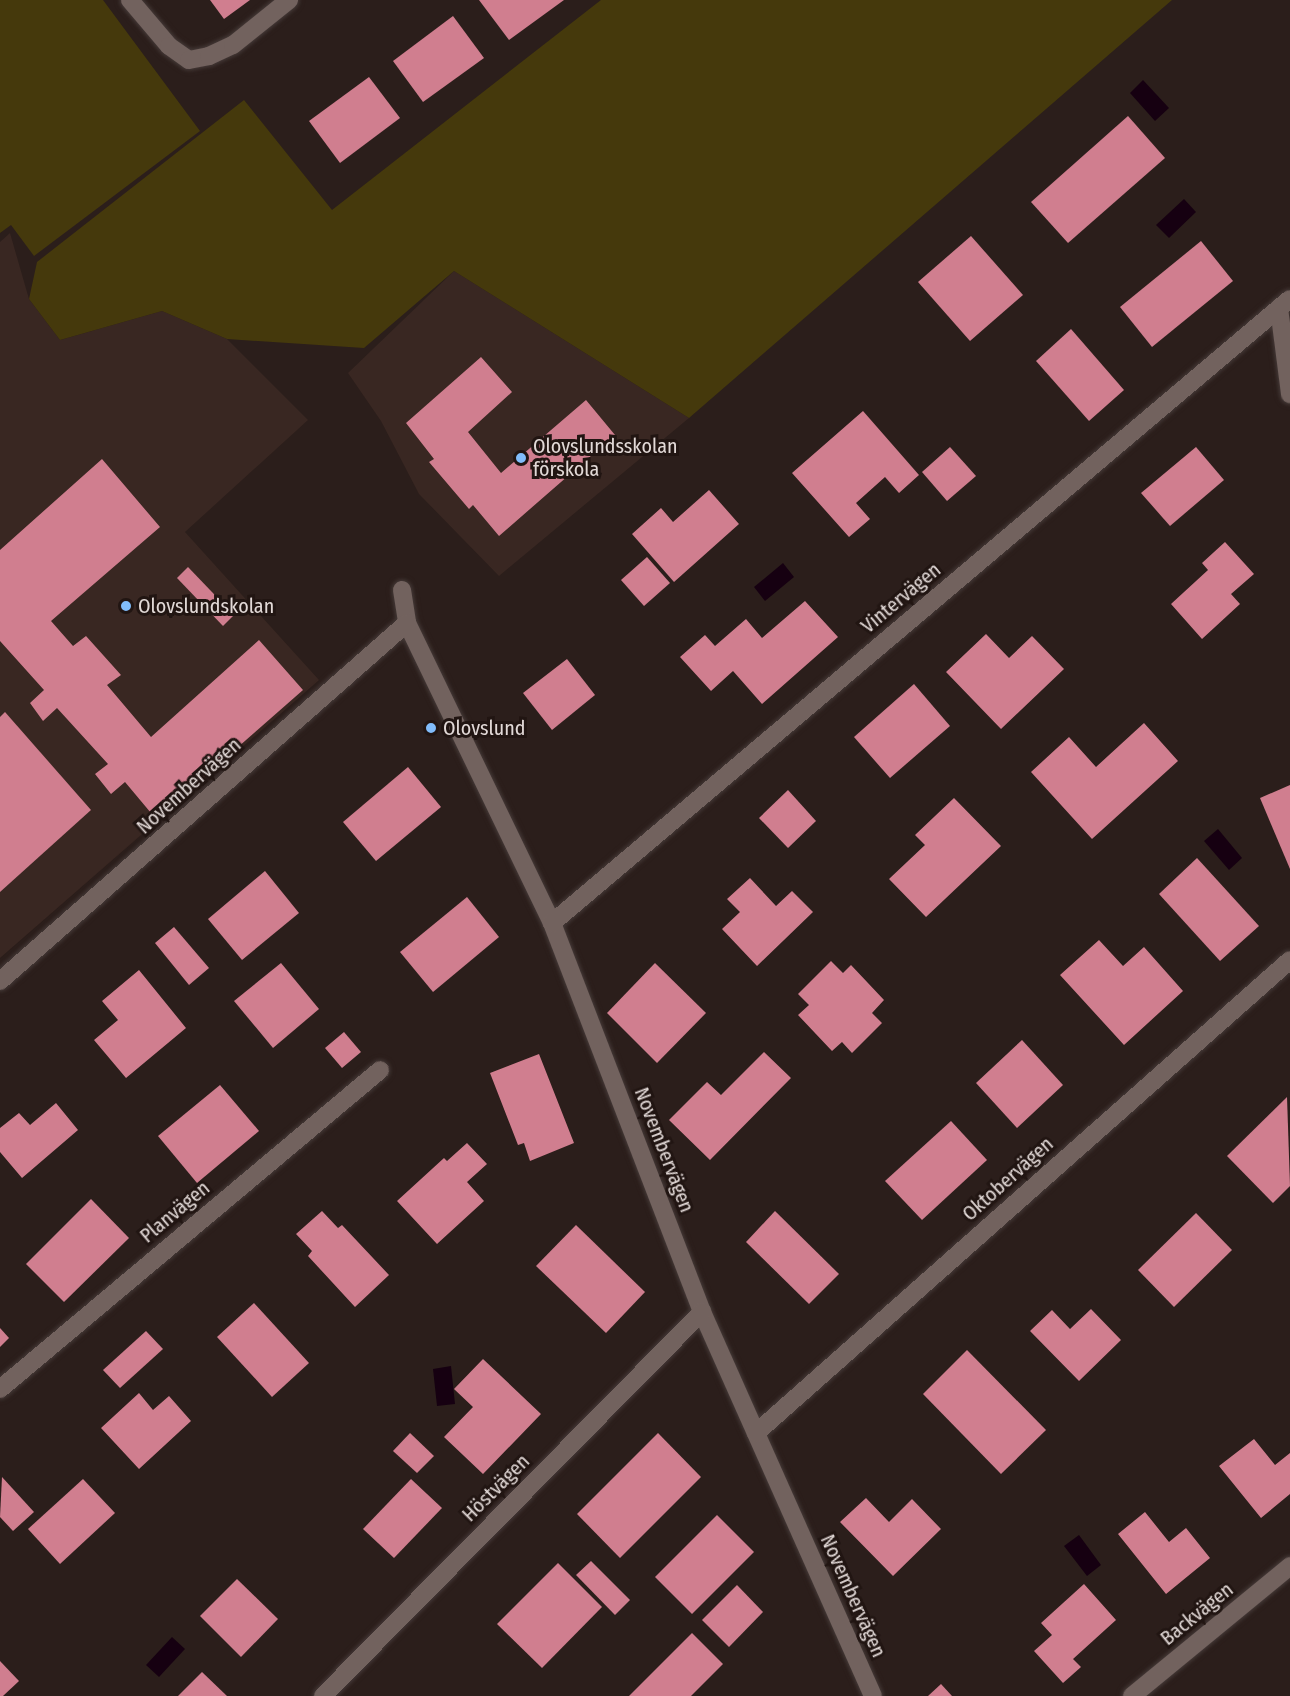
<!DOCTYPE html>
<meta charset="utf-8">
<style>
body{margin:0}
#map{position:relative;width:1290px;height:1696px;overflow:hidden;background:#2b1e1b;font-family:"Fira Sans Condensed",sans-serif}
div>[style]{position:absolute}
.built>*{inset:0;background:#392722}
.green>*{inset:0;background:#45390c}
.water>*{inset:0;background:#160011}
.building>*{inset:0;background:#d07e8f}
.roads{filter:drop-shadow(0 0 2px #453a38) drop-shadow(0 0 2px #453a38)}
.minor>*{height:18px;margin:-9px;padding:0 9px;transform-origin:9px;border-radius:9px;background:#72625e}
.dots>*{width:16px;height:16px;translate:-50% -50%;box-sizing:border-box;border:3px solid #211512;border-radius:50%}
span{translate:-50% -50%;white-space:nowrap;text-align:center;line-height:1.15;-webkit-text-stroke:6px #211512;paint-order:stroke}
.poi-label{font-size:20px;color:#e2d9d7}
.left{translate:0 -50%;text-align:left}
.street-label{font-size:20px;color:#e2d9d7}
</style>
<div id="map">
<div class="built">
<i style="clip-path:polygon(10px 233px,29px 299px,60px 340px,162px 311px,227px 339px,308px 420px,185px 532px,319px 680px,0 958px,0 242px)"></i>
<i style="clip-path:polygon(454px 271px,689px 418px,499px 576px,419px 494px,381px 421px,348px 373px)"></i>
</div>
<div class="green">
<i style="clip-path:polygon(0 0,103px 0,200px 131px,34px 256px,11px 225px,0 233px)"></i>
<i style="clip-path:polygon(601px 0,1172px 0,689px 418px,454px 271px,364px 348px,227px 339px,162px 311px,60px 340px,29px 299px,37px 262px,244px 100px,332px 210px)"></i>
</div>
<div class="water">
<i style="clip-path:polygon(1143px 80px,1169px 108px,1155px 121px,1130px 93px)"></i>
<i style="clip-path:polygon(1184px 199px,1196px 212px,1169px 238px,1156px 225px)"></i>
<i style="clip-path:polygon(783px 563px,794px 577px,765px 601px,754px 587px)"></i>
<i style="clip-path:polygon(1218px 829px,1242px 858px,1229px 870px,1204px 841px)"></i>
<i style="clip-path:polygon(451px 1366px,455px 1404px,437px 1406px,433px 1369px)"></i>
<i style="clip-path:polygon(1079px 1535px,1101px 1565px,1087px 1576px,1064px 1546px)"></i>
<i style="clip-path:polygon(172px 1637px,185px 1649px,159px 1677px,146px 1665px)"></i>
</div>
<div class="building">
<i style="clip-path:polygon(210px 0,250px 0,224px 19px)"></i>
<i style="clip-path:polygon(479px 0,564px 0,509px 40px)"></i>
<i style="clip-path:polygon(453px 16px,484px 58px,423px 102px,393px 61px)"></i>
<i style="clip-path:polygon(369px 77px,400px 118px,340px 163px,309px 121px)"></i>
<i style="clip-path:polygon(1128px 116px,1165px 158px,1068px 243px,1031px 202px)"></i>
<i style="clip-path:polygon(971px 236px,1023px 295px,970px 341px,918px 282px)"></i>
<i style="clip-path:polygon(1201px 241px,1233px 281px,1152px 347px,1120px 307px)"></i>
<i style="clip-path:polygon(1071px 329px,1124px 390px,1089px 421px,1036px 361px)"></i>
<i style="clip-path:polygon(481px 357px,512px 392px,468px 432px,501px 473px,586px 400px,615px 435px,499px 536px,473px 505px,469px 509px,429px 462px,434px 459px,406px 423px)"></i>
<i style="clip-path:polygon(863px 411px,919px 475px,899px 493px,885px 477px,856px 503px,870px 519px,849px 537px,792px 473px)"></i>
<i style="clip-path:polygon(950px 447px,976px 476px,947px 501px,922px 472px)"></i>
<i style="clip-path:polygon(1196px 447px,1224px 480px,1170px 526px,1141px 493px)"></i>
<i style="clip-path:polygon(102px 459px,160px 527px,51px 621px,73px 646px,86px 636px,121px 675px,107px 685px,151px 737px,259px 640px,303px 690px,156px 819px,125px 782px,111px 794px,95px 774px,108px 764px,57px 708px,43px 721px,30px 703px,44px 690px,0 641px,0 550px)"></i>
<i style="clip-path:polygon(709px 490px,739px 524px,674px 582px,632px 534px,661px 508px,673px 522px)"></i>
<i style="clip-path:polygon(1225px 542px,1254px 574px,1231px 594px,1240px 604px,1202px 639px,1171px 604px,1208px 570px,1202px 563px)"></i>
<i style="clip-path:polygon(647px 557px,670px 583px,644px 606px,621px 580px)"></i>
<i style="clip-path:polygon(188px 567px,234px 615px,223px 626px,177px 578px)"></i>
<i style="clip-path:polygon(805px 601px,838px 637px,762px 704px,733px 671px,711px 691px,680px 657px,705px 635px,715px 646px,746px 619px,762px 638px)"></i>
<i style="clip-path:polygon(986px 634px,1009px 658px,1032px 636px,1064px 669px,1001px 729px,946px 672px)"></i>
<i style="clip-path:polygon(567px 659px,595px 695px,552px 730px,523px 693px)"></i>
<i style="clip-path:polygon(914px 684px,950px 726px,890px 778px,854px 737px)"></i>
<i style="clip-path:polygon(5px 712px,91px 810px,0 892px,0 717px)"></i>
<i style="clip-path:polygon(1144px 723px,1178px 761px,1092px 839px,1031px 772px,1069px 737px,1096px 767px)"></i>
<i style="clip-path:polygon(408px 767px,441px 807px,376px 861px,343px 822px)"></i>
<i style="clip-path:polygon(1290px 785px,1290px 869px,1260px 798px)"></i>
<i style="clip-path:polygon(788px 790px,816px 821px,788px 848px,759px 818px)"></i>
<i style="clip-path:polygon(954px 798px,1001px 846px,926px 917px,889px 879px,925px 845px,915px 835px)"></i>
<i style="clip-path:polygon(1197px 858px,1259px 926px,1220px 961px,1159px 894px)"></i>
<i style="clip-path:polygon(265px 871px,299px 913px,242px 960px,208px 919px)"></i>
<i style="clip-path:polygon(750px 878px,776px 906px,792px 891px,813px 912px,757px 966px,722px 929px,740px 912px,727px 899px)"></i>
<i style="clip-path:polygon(467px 897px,499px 937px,433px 992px,400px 952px)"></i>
<i style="clip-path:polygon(174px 927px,209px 968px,189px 985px,155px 943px)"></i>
<i style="clip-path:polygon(1099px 940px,1123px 966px,1144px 947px,1183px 991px,1124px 1045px,1060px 975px)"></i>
<i style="clip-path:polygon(831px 961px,843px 973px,851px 965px,884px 1000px,872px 1013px,882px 1023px,852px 1053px,842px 1042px,832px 1051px,798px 1015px,809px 1005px,798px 994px)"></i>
<i style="clip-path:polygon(281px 963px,319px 1009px,273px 1048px,234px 1001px)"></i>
<i style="clip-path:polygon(655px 963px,706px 1013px,657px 1063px,607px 1013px)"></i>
<i style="clip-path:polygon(139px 970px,186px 1028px,126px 1078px,94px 1040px,118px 1020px,102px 1001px)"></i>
<i style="clip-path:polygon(344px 1032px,361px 1052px,342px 1068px,325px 1048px)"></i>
<i style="clip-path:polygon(1022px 1040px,1063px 1085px,1017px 1128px,976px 1083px)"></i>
<i style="clip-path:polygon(764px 1052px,791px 1078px,710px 1160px,669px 1120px,707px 1082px,721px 1095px)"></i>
<i style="clip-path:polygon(539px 1054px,574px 1143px,530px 1161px,524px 1143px,518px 1145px,490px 1073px)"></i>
<i style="clip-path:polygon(220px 1085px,259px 1131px,197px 1183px,158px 1136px)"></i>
<i style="clip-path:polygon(1287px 1097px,1290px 1186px,1273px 1203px,1227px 1156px)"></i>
<i style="clip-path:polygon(56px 1103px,78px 1130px,22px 1178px,0 1152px,0 1128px,19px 1113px,30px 1125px)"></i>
<i style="clip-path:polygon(951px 1121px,987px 1160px,922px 1220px,885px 1181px)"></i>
<i style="clip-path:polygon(467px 1143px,487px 1164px,467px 1182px,484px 1201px,437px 1244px,397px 1201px,444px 1158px,447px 1161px)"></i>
<i style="clip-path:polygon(91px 1199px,129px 1238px,64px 1302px,26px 1264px)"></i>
<i style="clip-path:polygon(322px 1211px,338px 1228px,342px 1225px,389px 1275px,355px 1307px,308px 1256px,312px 1251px,296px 1234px)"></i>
<i style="clip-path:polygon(775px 1211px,839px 1274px,809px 1304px,746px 1242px)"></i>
<i style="clip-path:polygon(1196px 1213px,1232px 1250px,1174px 1307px,1138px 1270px)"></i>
<i style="clip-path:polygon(576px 1225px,645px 1292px,606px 1333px,536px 1266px)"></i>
<i style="clip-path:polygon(254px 1303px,309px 1363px,272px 1397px,217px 1337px)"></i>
<i style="clip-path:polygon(1091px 1309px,1121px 1340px,1079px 1381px,1030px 1331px,1052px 1310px,1070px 1329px)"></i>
<i style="clip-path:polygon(0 1328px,9px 1338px,0 1347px)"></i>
<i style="clip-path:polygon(146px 1331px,163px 1349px,120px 1388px,103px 1370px)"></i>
<i style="clip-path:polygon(967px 1350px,1046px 1430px,1001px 1474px,923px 1394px)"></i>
<i style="clip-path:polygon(483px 1359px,541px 1414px,483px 1474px,444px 1437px,473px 1407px,454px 1389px)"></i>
<i style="clip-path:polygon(139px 1393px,153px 1410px,169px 1396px,191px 1421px,139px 1469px,101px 1428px)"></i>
<i style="clip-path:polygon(410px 1433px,434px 1456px,417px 1473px,393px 1451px)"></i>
<i style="clip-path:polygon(658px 1433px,701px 1477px,620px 1558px,577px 1514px)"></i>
<i style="clip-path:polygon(1254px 1439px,1275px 1465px,1290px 1453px,1290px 1494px,1261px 1518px,1219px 1466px)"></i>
<i style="clip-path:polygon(2px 1477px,34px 1512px,13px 1531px,0 1517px)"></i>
<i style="clip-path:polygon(83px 1479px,115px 1513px,60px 1564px,28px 1529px)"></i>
<i style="clip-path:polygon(411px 1479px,442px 1508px,394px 1558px,363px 1529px)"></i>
<i style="clip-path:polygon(866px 1498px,889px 1522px,912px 1499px,941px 1529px,893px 1576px,840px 1522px)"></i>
<i style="clip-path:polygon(1145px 1512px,1169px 1542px,1186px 1528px,1210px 1558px,1166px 1594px,1118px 1534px)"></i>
<i style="clip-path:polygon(717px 1515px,754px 1552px,692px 1614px,655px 1577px)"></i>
<i style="clip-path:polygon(591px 1561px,630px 1600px,615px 1615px,576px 1575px)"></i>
<i style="clip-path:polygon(558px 1563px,602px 1607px,542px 1668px,497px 1624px)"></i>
<i style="clip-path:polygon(237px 1579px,278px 1619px,241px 1657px,200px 1616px)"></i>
<i style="clip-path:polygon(1084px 1584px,1116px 1620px,1073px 1659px,1081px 1667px,1063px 1683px,1034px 1651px,1052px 1635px,1041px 1623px)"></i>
<i style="clip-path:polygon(737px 1585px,763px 1612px,729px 1647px,702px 1620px)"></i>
<i style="clip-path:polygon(692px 1633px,723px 1664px,691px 1696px,629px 1696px)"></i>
<i style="clip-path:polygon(0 1661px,19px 1681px,3px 1696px,0 1696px)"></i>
<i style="clip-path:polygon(202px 1672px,227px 1696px,178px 1696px)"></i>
<i style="clip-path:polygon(941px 1684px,952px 1696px,928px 1696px)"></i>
</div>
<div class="roads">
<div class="minor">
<i style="left:130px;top:0;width:60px;rotate:49.7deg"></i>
<i style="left:169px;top:46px;width:24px;rotate:35deg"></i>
<i style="left:189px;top:60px;width:20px;rotate:-11deg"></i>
<i style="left:209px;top:56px;width:26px;rotate:-25deg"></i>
<i style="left:233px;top:45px;width:72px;rotate:-38.8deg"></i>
<i style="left:1279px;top:308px;width:87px;rotate:82.7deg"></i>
<i style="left:402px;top:590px;width:33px;rotate:81deg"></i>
<i style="left:407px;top:623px;width:333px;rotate:64.2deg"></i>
<i style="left:552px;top:923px;width:417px;rotate:68.9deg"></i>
<i style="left:702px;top:1312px;width:420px;rotate:66deg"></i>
<i style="left:552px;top:923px;width:966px;rotate:-40.22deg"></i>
<i style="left:0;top:981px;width:542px;rotate:-41.34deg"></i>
<i style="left:0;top:1389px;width:496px;rotate:-40deg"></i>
<i style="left:756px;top:1433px;width:713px;rotate:-41.53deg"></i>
<i style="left:323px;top:1696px;width:540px;rotate:-45.38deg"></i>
<i style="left:1132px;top:1696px;width:205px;rotate:-39.4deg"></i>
</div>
</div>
<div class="dots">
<i style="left:521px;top:458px;background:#81bcfa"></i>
<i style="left:126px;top:606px;background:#81bcfa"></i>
<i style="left:431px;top:728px;background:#81bcfa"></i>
</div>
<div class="poi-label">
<span class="left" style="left:533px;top:458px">Olovslundsskolan<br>förskola</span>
<span class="left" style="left:138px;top:606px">Olovslundskolan</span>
<span class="left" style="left:443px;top:728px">Olovslund</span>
</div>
<div class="street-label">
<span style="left:901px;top:598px;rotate:-40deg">Vintervägen</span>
<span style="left:189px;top:786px;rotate:-42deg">Novembervägen</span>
<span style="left:664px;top:1150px;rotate:69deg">Novembervägen</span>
<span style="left:1008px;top:1179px;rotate:-42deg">Oktobervägen</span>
<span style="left:175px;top:1212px;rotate:-40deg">Planvägen</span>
<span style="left:496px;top:1488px;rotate:-45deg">Höstvägen</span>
<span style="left:853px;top:1596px;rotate:66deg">Novembervägen</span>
<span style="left:1197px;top:1614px;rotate:-39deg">Backvägen</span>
</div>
</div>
